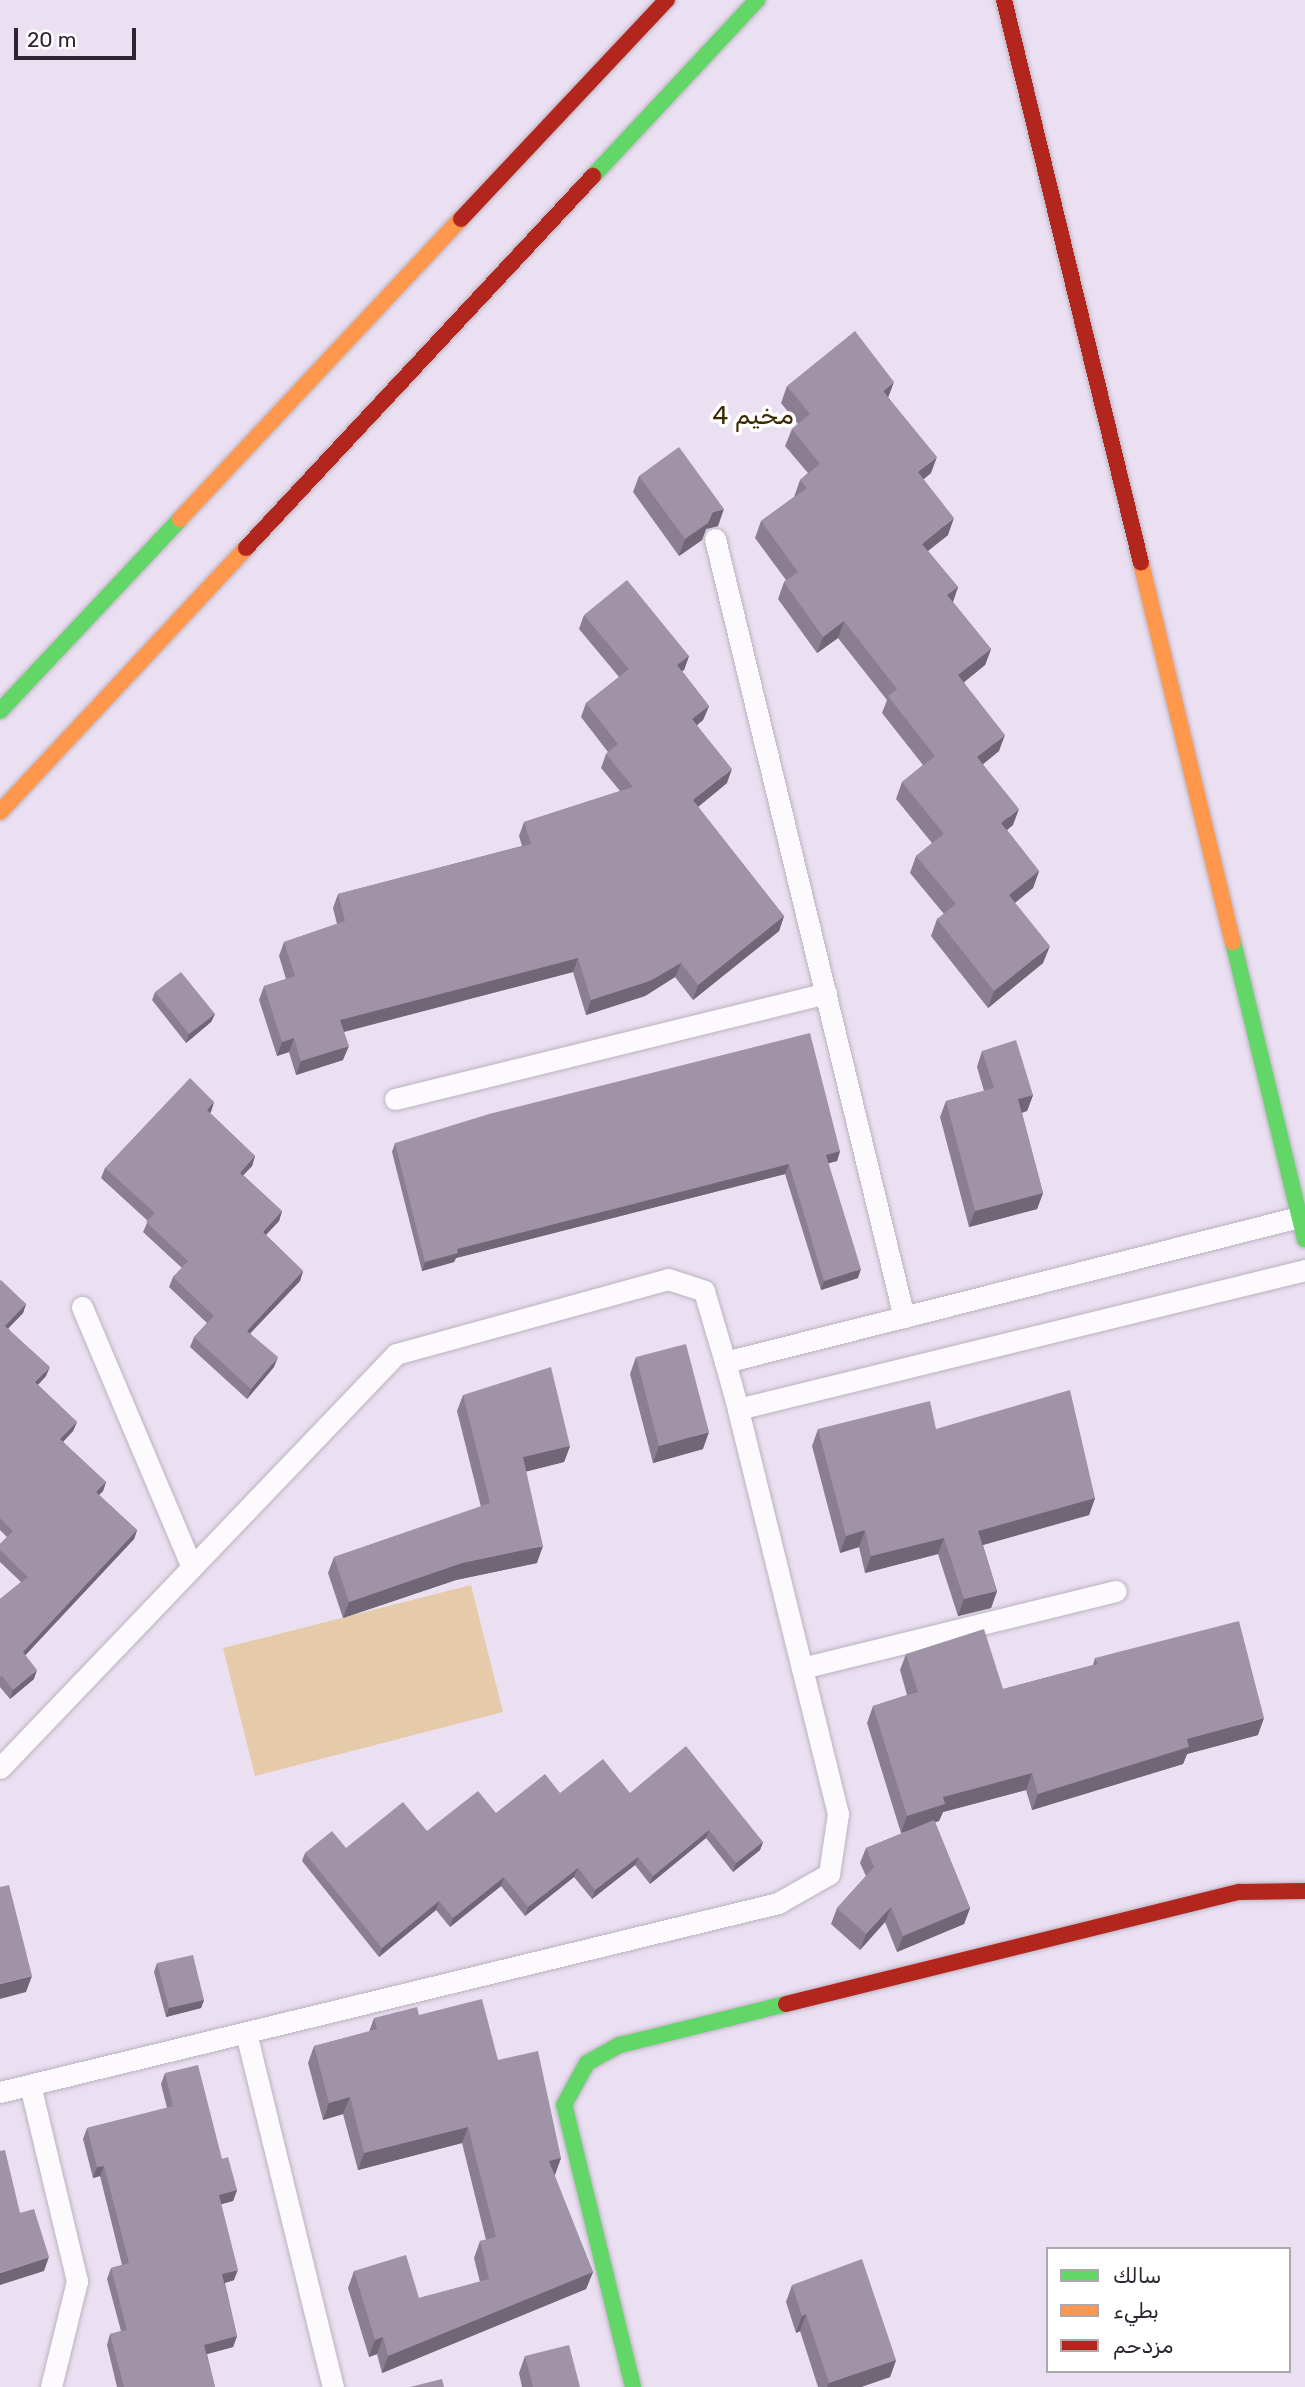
<!DOCTYPE html>
<meta charset="utf-8">
<style>
body{margin:0}
#map{position:relative;width:1305px;height:2387px;overflow:hidden;background:#ebe0f2;font-family:Rubik,Vazirmatn,sans-serif}
div>[style]{position:absolute}
.green>*{inset:0;background:#e6cbab}
.roads{filter:drop-shadow(0 0 2px #bbb2c0) drop-shadow(0 0 2px #bbb2c0)}
.lane>*{height:21px;margin:-10.5px;padding:0 10.5px;transform-origin:10.5px;border-radius:10.5px;background:#fcfafd}
.fast>*{height:16px;margin:-8px;padding:0 8px;transform-origin:8px;border-radius:8px;background:#63d668}
.slow>*{height:16px;margin:-8px;padding:0 8px;transform-origin:8px;border-radius:8px;background:#ff974d}
.jam>*{height:16px;margin:-8px;padding:0 8px;transform-origin:8px;border-radius:8px;background:#b3261e}
.wall>*{inset:0;background:#8a7e90}
.shaded-wall>*{inset:0;background:#706675}
.building>*{inset:0;background:#a092a7}
span{translate:-50% -50%;white-space:nowrap;text-align:center;line-height:1.15;-webkit-text-stroke:7px #fff;paint-order:stroke}
.neighbourhood-label{font-size:26px;color:#3c2901}
.legend{position:absolute;left:1046px;top:2247px;width:245px;height:126px;box-sizing:border-box;background:#fff;border:2px solid #aba8ad;margin:0;padding:9px 12px;list-style:none;font-size:21px;color:#2d2531}
.legend li{display:flex;align-items:center;gap:14px;height:35px}
.legend b{width:35px;border:2px solid #aba8ad}
.scale{position:absolute;left:14px;top:28px;width:122px;height:32px;box-sizing:border-box;border:4px solid #2d2531;border-top:0;padding-left:9px;font-size:21px;line-height:24px;white-space:nowrap;color:#2d2531;-webkit-text-stroke:5px #fff;paint-order:stroke}
</style>
<div id="map">
<div class="green">
<i style="clip-path:polygon(471px 1585px,503px 1712px,255px 1776px,223px 1648px)"></i>
</div>
<div class="roads">
<div class="lane">
<i style="left:715px;top:539px;width:801px;rotate:76.35deg"></i>
<i style="left:395px;top:1099px;width:444px;rotate:-13.8deg"></i>
<i style="left:1299px;top:1217px;width:592px;rotate:165.82deg"></i>
<i style="left:725px;top:1362px;width:49px;rotate:74.5deg"></i>
<i style="left:738px;top:1409px;width:584px;rotate:-13.77deg"></i>
<i style="left:82px;top:1307px;width:282px;rotate:67.1deg"></i>
<i style="left:802px;top:1668px;width:323px;rotate:-13.8deg"></i>
<i style="left:0;top:1768px;width:573px;rotate:-46.27deg"></i>
<i style="left:396px;top:1354px;width:282px;rotate:-15.4deg"></i>
<i style="left:668px;top:1279px;width:38px;rotate:18deg"></i>
<i style="left:704px;top:1291px;width:74px;rotate:73.5deg"></i>
<i style="left:246px;top:2033px;width:365px;rotate:76.2deg"></i>
<i style="left:30px;top:2085px;width:202px;rotate:76.5deg"></i>
<i style="left:77px;top:2281px;width:109px;rotate:103.8deg"></i>
<i style="left:0;top:2092px;width:801px;rotate:-13.65deg"></i>
<i style="left:778px;top:1903px;width:59px;rotate:-29.6deg"></i>
<i style="left:829px;top:1874px;width:61px;rotate:-81.5deg"></i>
<i style="left:838px;top:1814px;width:417px;rotate:-103.9deg"></i>
</div>
<div class="fast">
<i style="left:593px;top:176px;width:241px;rotate:-47deg"></i>
<i style="left:0;top:711px;width:263px;rotate:-46.8deg"></i>
<i style="left:1233px;top:942px;width:306px;rotate:76.4deg"></i>
<i style="left:633px;top:2387px;width:290px;rotate:-103.7deg"></i>
<i style="left:564px;top:2105px;width:48px;rotate:-61.3deg"></i>
<i style="left:587px;top:2063px;width:38px;rotate:-29deg"></i>
<i style="left:620px;top:2045px;width:171px;rotate:-13.9deg"></i>
</div>
<div class="slow">
<i style="left:180px;top:519px;width:411px;rotate:-46.9deg"></i>
<i style="left:1141px;top:563px;width:390px;rotate:76.4deg"></i>
<i style="left:0;top:812px;width:361px;rotate:-47deg"></i>
</div>
<div class="jam">
<i style="left:1004px;top:0;width:579px;rotate:76.32deg"></i>
<i style="left:461px;top:219px;width:301px;rotate:-46.8deg"></i>
<i style="left:246px;top:548px;width:509px;rotate:-46.99deg"></i>
<i style="left:786px;top:2004px;width:467px;rotate:-13.9deg"></i>
<i style="left:1239px;top:1892px;width:66px;rotate:-0.9deg"></i>
</div>
</div>
<div class="wall">
<i style="clip-path:polygon(787px 386px,889px 398px,931px 473px,923px 479px,948px 535px,928px 551px,958px 587px,953px 602px,991px 649px,985px 665px,964px 682px,999px 751px,983px 764px,1013px 825px,1007px 830px,1039px 871px,1033px 888px,1015px 903px,1043px 963px,988px 1008px,931px 936px,937px 919px,944px 914px,910px 873px,916px 856px,932px 843px,896px 799px,902px 782px,923px 765px,882px 713px,887px 700px,838px 638px,817px 653px,778px 599px,784px 582px,786px 580px,755px 538px,761px 521px,794px 497px,800px 480px,808px 473px,785px 446px,792px 429px,798px 424px,781px 403px)"></i>
<i style="clip-path:polygon(639px 476px,718px 526px,706px 529px,702px 540px,679px 556px,633px 492px)"></i>
<i style="clip-path:polygon(584px 615px,689px 656px,684px 670px,682px 671px,709px 706px,703px 720px,697px 725px,727px 783px,698px 807px,784px 916px,779px 931px,693px 1000px,675px 977px,645px 996px,586px 1015px,573px 972px,344px 1032px,343px 1060px,296px 1075px,289px 1052px,277px 1056px,259px 1000px,264px 986px,286px 979px,279px 956px,284px 942px,337px 924px,333px 908px,338px 894px,522px 846px,519px 836px,524px 822px,620px 791px,601px 768px,606px 754px,608px 752px,581px 717px,586px 703px,619px 677px,579px 629px)"></i>
<i style="clip-path:polygon(155px 992px,215px 1014px,211px 1022px,186px 1043px,152px 1000px)"></i>
<i style="clip-path:polygon(982px 1051px,1033px 1095px,1027px 1111px,1022px 1113px,1043px 1193px,1037px 1209px,969px 1227px,940px 1117px,946px 1101px,984px 1091px,977px 1067px)"></i>
<i style="clip-path:polygon(214px 1102px,210px 1113px,255px 1156px,252px 1166px,243px 1175px,282px 1211px,279px 1221px,266px 1235px,303px 1271px,300px 1281px,250px 1333px,274px 1367px,247px 1399px,190px 1347px,194px 1337px,207px 1323px,169px 1287px,173px 1277px,182px 1268px,143px 1232px,148px 1221px,101px 1178px,105px 1168px)"></i>
<i style="clip-path:polygon(395px 1143px,840px 1151px,837px 1161px,828px 1163px,858px 1278px,821px 1290px,785px 1174px,456px 1258px,454px 1262px,422px 1271px,392px 1152px)"></i>
<i style="clip-path:polygon(0 1281px,26px 1304px,23px 1313px,8px 1328px,46px 1376px,38px 1385px,77px 1422px,73px 1431px,63px 1442px,106px 1482px,103px 1491px,99px 1495px,137px 1530px,134px 1539px,25px 1655px,34px 1679px,10px 1699px,0 1687px,0 1599px,21px 1582px,0 1562px,0 1544px,7px 1537px,0 1530px)"></i>
<i style="clip-path:polygon(636px 1357px,703px 1449px,653px 1463px,630px 1374px)"></i>
<i style="clip-path:polygon(463px 1395px,570px 1446px,564px 1462px,526px 1471px,537px 1563px,456px 1580px,343px 1618px,328px 1573px,334px 1557px,481px 1507px,457px 1411px)"></i>
<i style="clip-path:polygon(818px 1429px,936px 1429px,1095px 1498px,1089px 1515px,983px 1545px,997px 1591px,991px 1608px,958px 1616px,938px 1554px,865px 1573px,859px 1547px,840px 1553px,812px 1446px)"></i>
<i style="clip-path:polygon(906px 1654px,1003px 1689px,1093px 1665px,1095px 1658px,1258px 1735px,1187px 1754px,1183px 1764px,1032px 1810px,1026px 1790px,943px 1812px,939px 1821px,935px 1822px,970px 1908px,964px 1924px,897px 1952px,885px 1922px,860px 1950px,831px 1924px,837px 1908px,866px 1876px,860px 1863px,866px 1848px,908px 1831px,901px 1833px,867px 1723px,873px 1706px,907px 1695px,900px 1670px)"></i>
<i style="clip-path:polygon(560px 1793px,630px 1793px,763px 1842px,760px 1850px,733px 1872px,706px 1838px,650px 1884px,635px 1865px,592px 1899px,574px 1877px,525px 1916px,501px 1886px,450px 1927px,436px 1910px,379px 1957px,302px 1861px,305px 1853px,346px 1848px,427px 1831px,496px 1813px)"></i>
<i style="clip-path:polygon(157px 1963px,204px 2000px,201px 2008px,166px 2017px,154px 1972px)"></i>
<i style="clip-path:polygon(419px 2015px,498px 2060px,561px 2158px,554px 2175px,593px 2272px,586px 2289px,382px 2373px,377px 2354px,369px 2357px,348px 2288px,354px 2271px,419px 2298px,480px 2282px,474px 2258px,480px 2241px,486px 2240px,462px 2143px,358px 2170px,343px 2114px,323px 2120px,308px 2063px,314px 2046px,369px 2032px,374px 2018px)"></i>
<i style="clip-path:polygon(165px 2073px,222px 2159px,237px 2190px,233px 2201px,221px 2204px,234px 2280px,225px 2283px,237px 2336px,233px 2347px,207px 2354px,215px 2387px,117px 2387px,107px 2345px,110px 2334px,121px 2331px,107px 2279px,111px 2268px,122px 2265px,100px 2176px,93px 2178px,83px 2139px,87px 2128px,167px 2108px,161px 2084px)"></i>
<i style="clip-path:polygon(792px 2285px,896px 2360px,890px 2377px,861px 2387px,818px 2387px,800px 2331px,796px 2333px,786px 2302px)"></i>
<i style="clip-path:polygon(525px 2356px,580px 2387px,522px 2387px,519px 2373px)"></i>
</div>
<div class="shaded-wall">
<i style="clip-path:polygon(894px 382px,888px 398px,883px 391px)"></i>
<i style="clip-path:polygon(937px 457px,931px 473px,912px 489px,918px 472px)"></i>
<i style="clip-path:polygon(724px 509px,718px 526px,706px 529px,702px 540px,679px 556px,685px 539px,713px 512px)"></i>
<i style="clip-path:polygon(954px 518px,948px 535px,916px 560px,922px 544px)"></i>
<i style="clip-path:polygon(958px 587px,952px 604px,947px 595px)"></i>
<i style="clip-path:polygon(844px 621px,838px 638px,817px 653px,823px 637px)"></i>
<i style="clip-path:polygon(991px 649px,985px 665px,952px 692px,958px 675px)"></i>
<i style="clip-path:polygon(689px 656px,684px 670px,672px 679px,677px 665px)"></i>
<i style="clip-path:polygon(709px 706px,703px 720px,687px 733px,692px 719px)"></i>
<i style="clip-path:polygon(1005px 735px,999px 751px,971px 774px,977px 757px)"></i>
<i style="clip-path:polygon(732px 769px,727px 783px,688px 815px,693px 800px)"></i>
<i style="clip-path:polygon(1019px 809px,1013px 825px,995px 839px,1001px 823px)"></i>
<i style="clip-path:polygon(1039px 871px,1033px 888px,1003px 912px,1009px 895px)"></i>
<i style="clip-path:polygon(784px 916px,779px 931px,693px 1000px,698px 985px)"></i>
<i style="clip-path:polygon(1050px 946px,1043px 963px,988px 1008px,994px 991px)"></i>
<i style="clip-path:polygon(578px 958px,573px 972px,335px 1034px,340px 1020px)"></i>
<i style="clip-path:polygon(681px 963px,675px 977px,645px 996px,586px 1015px,591px 1000px)"></i>
<i style="clip-path:polygon(215px 1014px,211px 1022px,186px 1043px,189px 1034px)"></i>
<i style="clip-path:polygon(294px 1038px,289px 1052px,277px 1056px,282px 1042px)"></i>
<i style="clip-path:polygon(349px 1046px,343px 1060px,296px 1075px,301px 1061px)"></i>
<i style="clip-path:polygon(1033px 1095px,1027px 1111px,1012px 1115px,1018px 1099px)"></i>
<i style="clip-path:polygon(214px 1102px,211px 1112px,203px 1120px,207px 1110px)"></i>
<i style="clip-path:polygon(840px 1151px,837px 1161px,822px 1165px,826px 1155px)"></i>
<i style="clip-path:polygon(255px 1156px,252px 1166px,236px 1183px,240px 1173px)"></i>
<i style="clip-path:polygon(789px 1164px,785px 1174px,456px 1258px,454px 1262px,422px 1271px,425px 1262px,457px 1249px)"></i>
<i style="clip-path:polygon(1043px 1193px,1037px 1209px,969px 1227px,975px 1211px)"></i>
<i style="clip-path:polygon(282px 1211px,279px 1221px,259px 1242px,263px 1232px)"></i>
<i style="clip-path:polygon(861px 1269px,858px 1278px,821px 1290px,824px 1281px)"></i>
<i style="clip-path:polygon(303px 1271px,300px 1281px,243px 1341px,247px 1331px)"></i>
<i style="clip-path:polygon(26px 1304px,23px 1313px,2px 1335px,5px 1326px)"></i>
<i style="clip-path:polygon(278px 1357px,274px 1367px,247px 1399px,251px 1389px)"></i>
<i style="clip-path:polygon(50px 1367px,46px 1376px,32px 1391px,35px 1382px)"></i>
<i style="clip-path:polygon(77px 1422px,73px 1431px,57px 1448px,60px 1439px)"></i>
<i style="clip-path:polygon(709px 1432px,703px 1449px,653px 1463px,659px 1446px)"></i>
<i style="clip-path:polygon(570px 1446px,564px 1462px,517px 1474px,523px 1457px)"></i>
<i style="clip-path:polygon(106px 1482px,103px 1491px,93px 1501px,96px 1492px)"></i>
<i style="clip-path:polygon(1095px 1498px,1089px 1515px,972px 1548px,978px 1531px)"></i>
<i style="clip-path:polygon(137px 1530px,134px 1539px,20px 1661px,23px 1652px)"></i>
<i style="clip-path:polygon(865px 1530px,859px 1547px,840px 1553px,846px 1536px)"></i>
<i style="clip-path:polygon(944px 1538px,938px 1554px,865px 1573px,871px 1556px)"></i>
<i style="clip-path:polygon(543px 1546px,537px 1563px,456px 1580px,343px 1618px,349px 1602px,462px 1563px)"></i>
<i style="clip-path:polygon(997px 1591px,991px 1608px,958px 1616px,964px 1599px)"></i>
<i style="clip-path:polygon(37px 1670px,34px 1679px,10px 1699px,13px 1690px)"></i>
<i style="clip-path:polygon(1264px 1718px,1258px 1735px,1187px 1754px,1183px 1764px,1032px 1810px,1038px 1794px,1187px 1739px)"></i>
<i style="clip-path:polygon(1032px 1773px,1026px 1790px,943px 1812px,939px 1821px,901px 1833px,907px 1816px,943px 1797px)"></i>
<i style="clip-path:polygon(709px 1830px,706px 1838px,650px 1884px,653px 1876px)"></i>
<i style="clip-path:polygon(763px 1842px,760px 1850px,733px 1872px,736px 1863px)"></i>
<i style="clip-path:polygon(638px 1857px,635px 1865px,592px 1899px,595px 1890px)"></i>
<i style="clip-path:polygon(578px 1868px,574px 1877px,525px 1916px,528px 1907px)"></i>
<i style="clip-path:polygon(504px 1877px,501px 1886px,450px 1927px,453px 1918px)"></i>
<i style="clip-path:polygon(439px 1901px,436px 1910px,379px 1957px,382px 1948px)"></i>
<i style="clip-path:polygon(891px 1907px,885px 1922px,860px 1950px,866px 1934px)"></i>
<i style="clip-path:polygon(970px 1908px,964px 1924px,897px 1952px,903px 1936px)"></i>
<i style="clip-path:polygon(32px 1976px,26px 1992px,0 1999px,0 1984px)"></i>
<i style="clip-path:polygon(204px 2000px,201px 2008px,166px 2017px,169px 2008px)"></i>
<i style="clip-path:polygon(350px 2097px,343px 2114px,323px 2120px,329px 2103px)"></i>
<i style="clip-path:polygon(468px 2127px,462px 2143px,358px 2170px,364px 2153px)"></i>
<i style="clip-path:polygon(561px 2158px,555px 2175px,543px 2178px,549px 2161px)"></i>
<i style="clip-path:polygon(104px 2166px,100px 2176px,93px 2178px,97px 2167px)"></i>
<i style="clip-path:polygon(237px 2190px,233px 2201px,215px 2206px,219px 2195px)"></i>
<i style="clip-path:polygon(49px 2257px,44px 2271px,0 2285px,0 2273px)"></i>
<i style="clip-path:polygon(238px 2270px,234px 2280px,218px 2285px,222px 2274px)"></i>
<i style="clip-path:polygon(593px 2272px,586px 2289px,382px 2373px,388px 2356px)"></i>
<i style="clip-path:polygon(806px 2314px,800px 2331px,796px 2333px,802px 2316px)"></i>
<i style="clip-path:polygon(237px 2336px,233px 2347px,200px 2356px,204px 2345px)"></i>
<i style="clip-path:polygon(383px 2337px,377px 2354px,369px 2357px,375px 2340px)"></i>
<i style="clip-path:polygon(896px 2360px,890px 2377px,861px 2387px,827px 2387px,829px 2383px)"></i>
</div>
<div class="building">
<i style="clip-path:polygon(855px 331px,894px 382px,883px 391px,937px 457px,918px 472px,954px 518px,922px 544px,958px 587px,947px 595px,991px 649px,958px 675px,1005px 735px,977px 757px,1019px 809px,1001px 823px,1039px 871px,1009px 895px,1050px 946px,994px 991px,937px 919px,956px 904px,916px 856px,944px 834px,902px 782px,935px 756px,888px 696px,897px 689px,844px 621px,823px 637px,784px 582px,798px 572px,761px 521px,807px 488px,800px 480px,820px 464px,792px 429px,810px 414px,787px 386px)"></i>
<i style="clip-path:polygon(679px 447px,724px 509px,713px 512px,708px 523px,685px 539px,639px 476px)"></i>
<i style="clip-path:polygon(627px 580px,689px 656px,677px 665px,709px 706px,692px 719px,732px 769px,693px 800px,784px 916px,698px 985px,681px 963px,650px 981px,591px 1000px,578px 958px,340px 1020px,349px 1046px,301px 1061px,294px 1038px,282px 1042px,264px 986px,295px 976px,284px 942px,345px 921px,338px 894px,531px 844px,524px 822px,633px 787px,606px 754px,618px 744px,586px 703px,629px 669px,584px 615px)"></i>
<i style="clip-path:polygon(181px 972px,215px 1014px,189px 1034px,155px 992px)"></i>
<i style="clip-path:polygon(810px 1033px,840px 1151px,826px 1155px,861px 1269px,824px 1281px,789px 1164px,457px 1249px,458px 1253px,425px 1262px,395px 1143px,489px 1114px)"></i>
<i style="clip-path:polygon(1016px 1040px,1033px 1095px,1018px 1099px,1043px 1193px,975px 1211px,946px 1101px,994px 1088px,982px 1051px)"></i>
<i style="clip-path:polygon(190px 1078px,214px 1102px,207px 1110px,255px 1156px,240px 1173px,282px 1211px,263px 1232px,303px 1271px,247px 1331px,278px 1357px,251px 1389px,194px 1337px,214px 1316px,173px 1277px,188px 1261px,146px 1222px,155px 1213px,105px 1168px)"></i>
<i style="clip-path:polygon(1px 1280px,26px 1304px,5px 1326px,50px 1367px,35px 1382px,77px 1422px,60px 1439px,106px 1482px,96px 1492px,137px 1530px,23px 1652px,37px 1670px,13px 1690px,2px 1676px,0 1677px,0 1599px,28px 1577px,0 1550px,0 1544px,13px 1531px,0 1518px,0 1281px)"></i>
<i style="clip-path:polygon(686px 1344px,709px 1432px,659px 1446px,636px 1357px)"></i>
<i style="clip-path:polygon(551px 1367px,570px 1446px,523px 1457px,543px 1546px,462px 1563px,349px 1602px,334px 1557px,490px 1503px,463px 1395px)"></i>
<i style="clip-path:polygon(1070px 1390px,1095px 1498px,978px 1531px,997px 1591px,964px 1599px,944px 1538px,871px 1556px,865px 1530px,846px 1536px,818px 1429px,930px 1401px,936px 1429px)"></i>
<i style="clip-path:polygon(1239px 1621px,1264px 1718px,1187px 1739px,1189px 1747px,1038px 1794px,1032px 1773px,943px 1797px,945px 1804px,907px 1816px,873px 1706px,918px 1692px,906px 1654px,984px 1629px,1003px 1689px,1098px 1664px,1095px 1658px)"></i>
<i style="clip-path:polygon(686px 1746px,763px 1842px,736px 1863px,709px 1830px,653px 1876px,638px 1857px,595px 1890px,578px 1868px,528px 1907px,504px 1877px,453px 1918px,439px 1901px,382px 1948px,305px 1853px,332px 1831px,346px 1848px,403px 1802px,427px 1831px,478px 1791px,496px 1813px,545px 1774px,560px 1793px,603px 1759px,630px 1793px)"></i>
<i style="clip-path:polygon(934px 1820px,970px 1908px,903px 1936px,891px 1907px,866px 1934px,837px 1908px,874px 1867px,866px 1848px)"></i>
<i style="clip-path:polygon(9px 1885px,32px 1976px,0 1984px,0 1887px)"></i>
<i style="clip-path:polygon(193px 1955px,204px 2000px,169px 2008px,157px 1963px)"></i>
<i style="clip-path:polygon(482px 1999px,498px 2060px,538px 2051px,561px 2158px,549px 2161px,593px 2272px,388px 2356px,383px 2337px,375px 2340px,354px 2271px,406px 2255px,419px 2298px,489px 2279px,480px 2241px,496px 2237px,468px 2127px,364px 2153px,350px 2097px,329px 2103px,314px 2046px,377px 2029px,374px 2018px,417px 2007px,419px 2015px)"></i>
<i style="clip-path:polygon(198px 2065px,222px 2159px,228px 2157px,237px 2190px,219px 2195px,238px 2270px,222px 2274px,237px 2336px,204px 2345px,215px 2387px,124px 2387px,110px 2334px,127px 2330px,111px 2268px,129px 2263px,104px 2166px,97px 2167px,87px 2128px,173px 2106px,165px 2073px)"></i>
<i style="clip-path:polygon(5px 2150px,20px 2213px,34px 2209px,49px 2257px,0 2273px,0 2151px)"></i>
<i style="clip-path:polygon(862px 2259px,896px 2360px,829px 2383px,806px 2314px,802px 2316px,792px 2285px)"></i>
<i style="clip-path:polygon(569px 2345px,580px 2387px,533px 2387px,525px 2356px)"></i>
<i style="clip-path:polygon(442px 2379px,444px 2387px,410px 2387px)"></i>
</div>
<div class="neighbourhood-label">
<span style="left:753px;top:416px">مخيم 4</span>
</div>
<ul class="legend">
<li><b style="height:9px;background:#63d668"></b>سالك</li>
<li><b style="height:9px;background:#ff974d"></b>بطيء</li>
<li><b style="height:9px;background:#b3261e"></b>مزدحم</li>
</ul>
<div class="scale">20 m</div>
</div>
